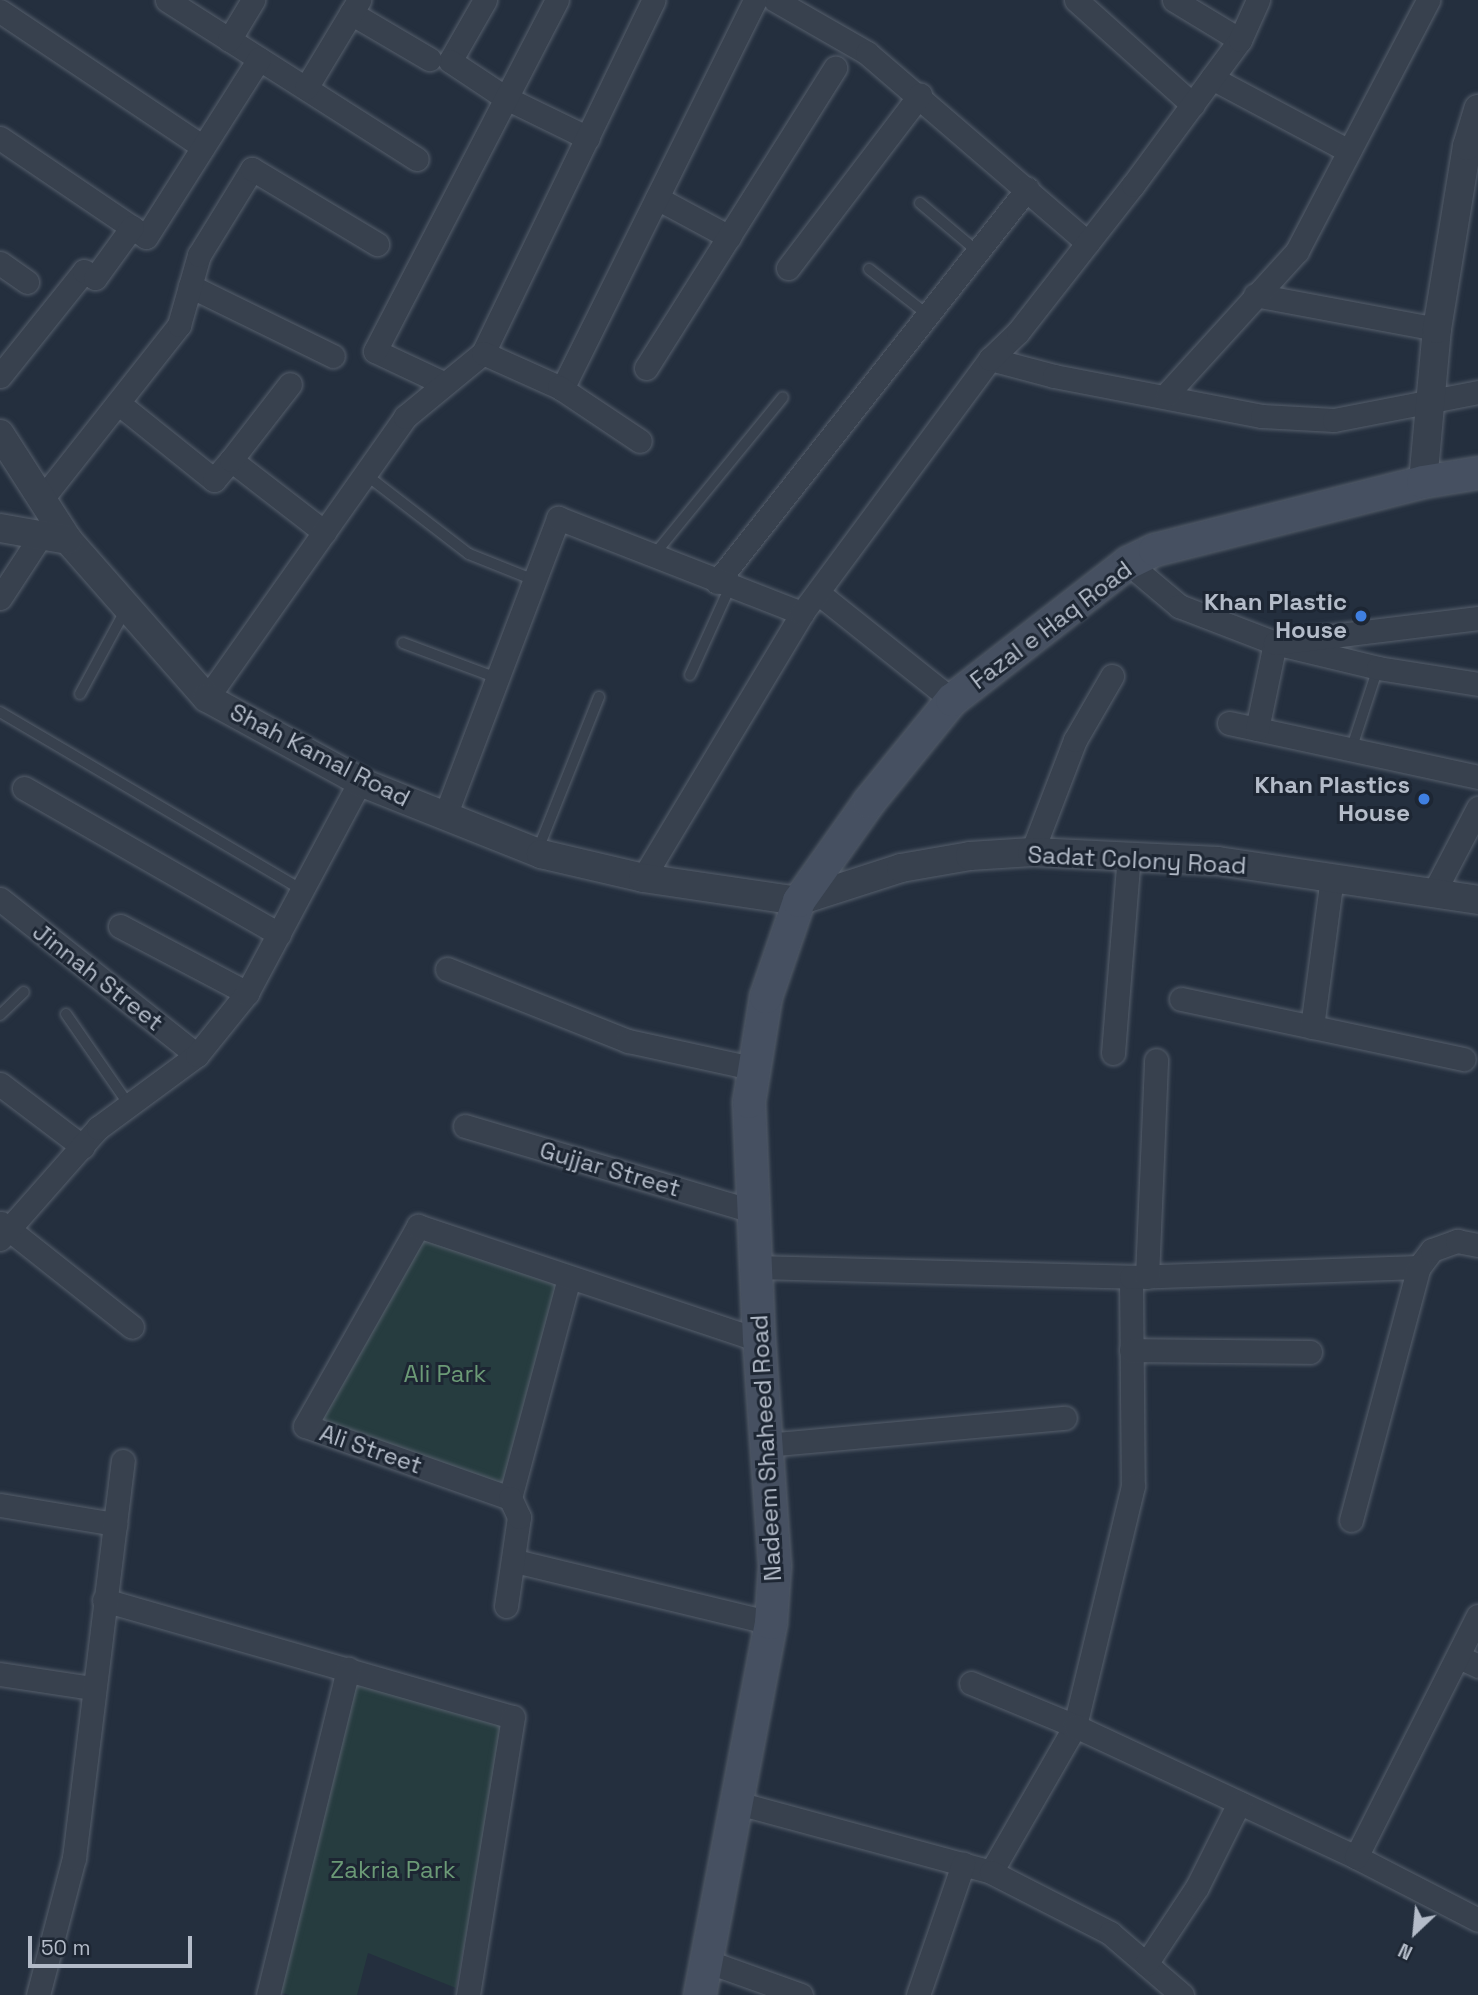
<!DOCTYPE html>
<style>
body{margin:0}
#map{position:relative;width:1478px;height:1995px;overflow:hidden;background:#242f3e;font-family:"Space Grotesk",sans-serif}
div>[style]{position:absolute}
.green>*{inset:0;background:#263c3f}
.roads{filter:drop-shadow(0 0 2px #565f6c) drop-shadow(0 0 2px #565f6c)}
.service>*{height:10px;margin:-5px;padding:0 5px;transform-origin:5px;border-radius:5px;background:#38414e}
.minor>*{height:23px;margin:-11.5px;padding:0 11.5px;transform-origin:11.5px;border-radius:11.5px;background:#38414e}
.tertiary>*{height:28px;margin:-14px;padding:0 14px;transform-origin:14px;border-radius:14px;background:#38414e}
.secondary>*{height:32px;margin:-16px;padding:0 16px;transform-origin:16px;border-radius:16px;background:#465061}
.dots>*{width:19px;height:19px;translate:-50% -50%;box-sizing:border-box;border:4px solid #1d2633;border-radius:50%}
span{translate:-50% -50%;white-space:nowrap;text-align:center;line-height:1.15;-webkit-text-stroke:6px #1d2633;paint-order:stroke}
.poi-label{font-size:24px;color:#b4bcc9;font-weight:700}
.right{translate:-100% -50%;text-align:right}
.street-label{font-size:24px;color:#b4bcc9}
.park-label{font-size:24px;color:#6b9a76}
.north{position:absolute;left:1380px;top:1897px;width:70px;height:70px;-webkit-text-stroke:5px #1d2633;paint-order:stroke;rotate:206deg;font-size:19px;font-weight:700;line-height:28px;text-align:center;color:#b4bcc9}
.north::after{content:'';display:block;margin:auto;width:24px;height:32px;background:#b4bcc9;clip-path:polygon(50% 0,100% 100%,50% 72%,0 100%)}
.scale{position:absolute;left:28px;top:1936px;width:164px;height:32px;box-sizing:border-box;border:4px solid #b4bcc9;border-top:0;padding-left:9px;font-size:21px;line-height:24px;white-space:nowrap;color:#b4bcc9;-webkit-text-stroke:5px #1d2633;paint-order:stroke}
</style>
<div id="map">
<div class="green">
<i style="clip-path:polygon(418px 1226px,569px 1278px,510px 1498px,305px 1426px)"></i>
<i style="clip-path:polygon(353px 1678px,507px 1721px,456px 1988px,368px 1953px,357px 1995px,289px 1995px,276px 1991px)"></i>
</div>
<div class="roads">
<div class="service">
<i style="left:920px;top:203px;width:76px;rotate:40.2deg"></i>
<i style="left:869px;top:269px;width:75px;rotate:37.9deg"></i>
<i style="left:365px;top:474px;width:131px;rotate:37.6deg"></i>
<i style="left:469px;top:554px;width:70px;rotate:21.8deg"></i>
<i style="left:653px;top:556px;width:205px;rotate:-50.7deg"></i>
<i style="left:403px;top:643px;width:100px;rotate:20.4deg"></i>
<i style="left:690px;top:675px;width:97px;rotate:-65.6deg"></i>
<i style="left:80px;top:694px;width:99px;rotate:-61.6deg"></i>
<i style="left:0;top:712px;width:349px;rotate:30.5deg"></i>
<i style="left:1351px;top:750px;width:86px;rotate:-71.8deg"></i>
<i style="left:537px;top:852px;width:167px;rotate:-68.2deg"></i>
<i style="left:66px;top:1014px;width:111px;rotate:55.3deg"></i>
<i style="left:0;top:1015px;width:33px;rotate:-44deg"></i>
</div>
<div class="minor">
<i style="left:167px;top:0;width:296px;rotate:32.5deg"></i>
<i style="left:485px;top:0;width:70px;rotate:119.8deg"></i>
<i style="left:450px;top:61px;width:67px;rotate:33.5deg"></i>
<i style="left:506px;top:98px;width:91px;rotate:26deg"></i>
<i style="left:775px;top:0;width:106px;rotate:29.9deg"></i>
<i style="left:867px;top:53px;width:291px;rotate:40.7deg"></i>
<i style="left:1076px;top:0;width:157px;rotate:41.9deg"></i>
<i style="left:1174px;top:0;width:77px;rotate:31.2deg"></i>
<i style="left:0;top:11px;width:244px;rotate:33.8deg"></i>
<i style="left:351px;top:13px;width:91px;rotate:30.5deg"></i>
<i style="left:229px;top:40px;width:47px;rotate:-59deg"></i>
<i style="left:1212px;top:78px;width:155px;rotate:28.1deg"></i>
<i style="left:306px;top:88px;width:103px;rotate:-58.9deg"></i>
<i style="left:0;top:138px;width:176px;rotate:34.1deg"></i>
<i style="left:146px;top:237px;width:211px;rotate:-57.6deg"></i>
<i style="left:657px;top:198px;width:82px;rotate:28.4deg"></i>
<i style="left:0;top:263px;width:33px;rotate:35deg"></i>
<i style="left:788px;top:268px;width:218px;rotate:-52.7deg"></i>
<i style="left:190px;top:286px;width:159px;rotate:26.1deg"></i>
<i style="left:1255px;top:295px;width:185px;rotate:10.6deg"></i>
<i style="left:483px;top:353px;width:392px;rotate:-64.2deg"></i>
<i style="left:990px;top:359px;width:66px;rotate:14.9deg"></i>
<i style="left:1054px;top:376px;width:212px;rotate:10.9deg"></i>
<i style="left:1262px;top:416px;width:72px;rotate:3.2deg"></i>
<i style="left:1334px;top:420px;width:147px;rotate:-11deg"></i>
<i style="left:646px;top:368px;width:355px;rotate:-57.8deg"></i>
<i style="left:0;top:376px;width:134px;rotate:-51.3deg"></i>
<i style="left:84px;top:271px;width:13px;rotate:32deg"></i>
<i style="left:95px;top:278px;width:63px;rotate:-54deg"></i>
<i style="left:443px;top:383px;width:75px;rotate:-154.8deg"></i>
<i style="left:375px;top:351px;width:395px;rotate:-62.6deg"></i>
<i style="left:562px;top:389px;width:434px;rotate:-63.6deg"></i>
<i style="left:1167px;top:394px;width:193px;rotate:-47.7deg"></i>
<i style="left:1297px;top:251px;width:283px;rotate:-62.4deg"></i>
<i style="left:118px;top:403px;width:123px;rotate:38.7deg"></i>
<i style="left:214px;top:480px;width:26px;rotate:-50deg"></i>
<i style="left:231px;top:460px;width:118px;rotate:37.7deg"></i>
<i style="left:231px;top:460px;width:96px;rotate:-52.2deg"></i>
<i style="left:41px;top:500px;width:223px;rotate:-51.7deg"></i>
<i style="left:179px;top:325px;width:73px;rotate:-74.1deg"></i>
<i style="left:199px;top:255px;width:101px;rotate:-58.4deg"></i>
<i style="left:252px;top:169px;width:146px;rotate:31deg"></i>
<i style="left:1128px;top:563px;width:67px;rotate:40.1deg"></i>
<i style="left:1179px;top:606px;width:103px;rotate:21.1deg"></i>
<i style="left:1275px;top:643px;width:106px;rotate:13.6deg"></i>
<i style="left:1378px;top:668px;width:101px;rotate:9.1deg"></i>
<i style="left:717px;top:582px;width:501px;rotate:-51.73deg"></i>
<i style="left:818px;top:593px;width:171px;rotate:38.6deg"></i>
<i style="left:0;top:598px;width:75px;rotate:-56.9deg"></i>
<i style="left:207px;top:698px;width:344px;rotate:-54.8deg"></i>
<i style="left:405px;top:417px;width:101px;rotate:-39.4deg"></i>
<i style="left:483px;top:353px;width:83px;rotate:24.1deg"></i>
<i style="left:559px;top:387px;width:97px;rotate:33.7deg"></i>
<i style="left:1229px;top:723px;width:255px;rotate:12.2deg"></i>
<i style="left:1257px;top:729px;width:88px;rotate:-78.2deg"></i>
<i style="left:1275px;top:643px;width:205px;rotate:-7deg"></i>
<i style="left:24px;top:788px;width:294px;rotate:29.8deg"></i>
<i style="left:445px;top:816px;width:319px;rotate:-69.2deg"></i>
<i style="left:558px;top:518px;width:262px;rotate:21.3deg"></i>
<i style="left:1032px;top:852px;width:120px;rotate:-69deg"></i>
<i style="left:1075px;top:740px;width:74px;rotate:-60deg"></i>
<i style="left:643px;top:878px;width:309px;rotate:-59deg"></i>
<i style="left:802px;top:613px;width:316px;rotate:-53.5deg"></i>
<i style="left:990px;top:359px;width:39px;rotate:-44deg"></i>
<i style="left:1018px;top:332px;width:187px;rotate:-52deg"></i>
<i style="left:1133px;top:185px;width:180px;rotate:-53.6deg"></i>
<i style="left:1240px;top:40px;width:44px;rotate:-65.8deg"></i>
<i style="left:1434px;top:892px;width:95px;rotate:-62.4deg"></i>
<i style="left:0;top:899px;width:251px;rotate:38.4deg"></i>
<i style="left:120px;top:926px;width:144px;rotate:27.8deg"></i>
<i style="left:447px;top:969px;width:195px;rotate:21.7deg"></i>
<i style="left:628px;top:1041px;width:127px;rotate:12.3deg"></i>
<i style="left:1181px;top:999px;width:289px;rotate:12deg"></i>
<i style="left:1312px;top:1027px;width:150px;rotate:-82.4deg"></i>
<i style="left:1113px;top:1053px;width:198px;rotate:-85.4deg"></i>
<i style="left:0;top:1084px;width:104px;rotate:37.2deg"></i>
<i style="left:465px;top:1126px;width:303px;rotate:16.5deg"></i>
<i style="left:1px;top:1223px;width:167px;rotate:38.4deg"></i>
<i style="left:0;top:1239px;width:148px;rotate:-48.6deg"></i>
<i style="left:98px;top:1128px;width:123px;rotate:-36.4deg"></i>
<i style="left:197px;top:1055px;width:80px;rotate:-51.1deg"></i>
<i style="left:247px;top:993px;width:240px;rotate:-61.9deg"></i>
<i style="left:757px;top:1267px;width:374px;rotate:1.5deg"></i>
<i style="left:1131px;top:1277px;width:209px;rotate:89.5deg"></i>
<i style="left:1133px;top:1486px;width:247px;rotate:103.6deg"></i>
<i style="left:1075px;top:1726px;width:168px;rotate:119.9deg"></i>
<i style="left:1131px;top:1277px;width:288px;rotate:-2deg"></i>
<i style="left:1419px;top:1267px;width:21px;rotate:-53deg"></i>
<i style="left:1432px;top:1250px;width:27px;rotate:-20deg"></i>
<i style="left:1457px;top:1241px;width:21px;rotate:11deg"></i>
<i style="left:1147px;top:1277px;width:217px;rotate:-87.6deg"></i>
<i style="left:569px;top:1278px;width:228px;rotate:105deg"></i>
<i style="left:510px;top:1498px;width:217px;rotate:-160.6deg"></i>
<i style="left:305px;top:1426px;width:230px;rotate:-60.5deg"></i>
<i style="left:418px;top:1226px;width:360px;rotate:18.5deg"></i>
<i style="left:1131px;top:1350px;width:179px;rotate:0.6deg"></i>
<i style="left:766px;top:1445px;width:300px;rotate:-5.2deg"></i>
<i style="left:0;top:1505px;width:117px;rotate:9.4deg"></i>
<i style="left:1351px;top:1520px;width:262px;rotate:-75deg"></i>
<i style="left:515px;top:1561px;width:263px;rotate:13.6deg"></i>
<i style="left:104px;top:1600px;width:425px;rotate:16deg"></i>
<i style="left:513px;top:1717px;width:282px;rotate:99.2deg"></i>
<i style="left:506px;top:1606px;width:90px;rotate:-81.7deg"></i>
<i style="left:519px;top:1517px;width:21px;rotate:-115deg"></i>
<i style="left:1459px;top:1657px;width:21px;rotate:25deg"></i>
<i style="left:0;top:1674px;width:94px;rotate:8.6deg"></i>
<i style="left:971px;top:1683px;width:113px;rotate:22.5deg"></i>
<i style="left:1075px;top:1726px;width:310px;rotate:25deg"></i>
<i style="left:1356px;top:1857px;width:137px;rotate:27.3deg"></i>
<i style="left:734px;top:1802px;width:266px;rotate:15.2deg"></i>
<i style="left:991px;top:1872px;width:134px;rotate:27.1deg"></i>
<i style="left:1110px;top:1933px;width:95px;rotate:40.7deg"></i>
<i style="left:1356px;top:1857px;width:270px;rotate:-63.2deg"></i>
<i style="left:706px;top:1961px;width:101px;rotate:19.7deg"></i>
<i style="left:1146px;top:1964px;width:92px;rotate:-56.5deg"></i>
<i style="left:1197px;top:1887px;width:94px;rotate:-63.4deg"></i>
<i style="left:38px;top:1995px;width:142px;rotate:-75.3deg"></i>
<i style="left:74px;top:1858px;width:400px;rotate:-83deg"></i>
<i style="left:268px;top:1995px;width:336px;rotate:-76.2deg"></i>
<i style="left:918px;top:1995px;width:139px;rotate:-71deg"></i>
</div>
<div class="tertiary">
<i style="left:0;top:434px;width:126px;rotate:57.3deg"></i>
<i style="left:68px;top:540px;width:210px;rotate:48.7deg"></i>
<i style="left:207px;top:698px;width:180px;rotate:28.6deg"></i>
<i style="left:365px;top:784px;width:189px;rotate:21.7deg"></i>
<i style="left:541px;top:854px;width:105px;rotate:13.2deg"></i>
<i style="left:643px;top:878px;width:158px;rotate:8.4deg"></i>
<i style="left:799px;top:901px;width:107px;rotate:-17.9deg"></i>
<i style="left:901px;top:868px;width:70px;rotate:-9.9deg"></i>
<i style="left:970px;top:856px;width:62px;rotate:-3.7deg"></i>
<i style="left:1032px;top:852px;width:186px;rotate:2.8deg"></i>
<i style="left:1218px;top:861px;width:263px;rotate:8.5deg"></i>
<i style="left:1423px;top:482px;width:154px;rotate:-84.8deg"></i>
<i style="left:1437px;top:329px;width:185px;rotate:-80.7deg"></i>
<i style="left:1467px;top:146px;width:39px;rotate:-73deg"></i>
<i style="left:0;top:528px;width:69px;rotate:10deg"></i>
</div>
<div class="secondary">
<i style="left:700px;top:1995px;width:379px;rotate:-79.2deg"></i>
<i style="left:771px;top:1623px;width:57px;rotate:-86deg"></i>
<i style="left:775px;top:1566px;width:227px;rotate:-94deg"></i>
<i style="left:759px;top:1340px;width:238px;rotate:-92.4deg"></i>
<i style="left:749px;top:1102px;width:106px;rotate:-80.8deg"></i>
<i style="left:766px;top:997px;width:102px;rotate:-71deg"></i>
<i style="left:799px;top:901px;width:121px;rotate:-54.7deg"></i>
<i style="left:869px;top:802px;width:132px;rotate:-50.9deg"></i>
<i style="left:952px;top:700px;width:223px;rotate:-37.9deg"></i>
<i style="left:1128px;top:563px;width:30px;rotate:-26deg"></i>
<i style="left:1155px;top:550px;width:276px;rotate:-14.2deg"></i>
<i style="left:1423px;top:482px;width:56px;rotate:-9.3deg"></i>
</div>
</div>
<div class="dots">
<i style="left:1361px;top:616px;background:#3f7fe0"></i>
<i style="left:1424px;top:799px;background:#3f7fe0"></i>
</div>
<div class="poi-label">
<span class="right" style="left:1347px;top:616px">Khan Plastic<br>House</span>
<span class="right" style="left:1410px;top:799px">Khan Plastics<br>House</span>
</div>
<div class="street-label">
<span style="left:1051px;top:625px;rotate:-37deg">Fazal e Haq Road</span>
<span style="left:320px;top:755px;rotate:27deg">Shah Kamal Road</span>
<span style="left:1137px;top:860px;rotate:3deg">Sadat Colony Road</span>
<span style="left:98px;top:977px;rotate:38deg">Jinnah Street</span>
<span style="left:610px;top:1169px;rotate:16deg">Gujjar Street</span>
<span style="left:766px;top:1448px;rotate:-93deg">Nadeem Shaheed Road</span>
<span style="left:371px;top:1449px;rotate:19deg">Ali Street</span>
</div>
<div class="park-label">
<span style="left:445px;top:1374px">Ali Park</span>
<span style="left:393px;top:1870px">Zakria Park</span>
</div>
<div class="north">N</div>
<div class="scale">50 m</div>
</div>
